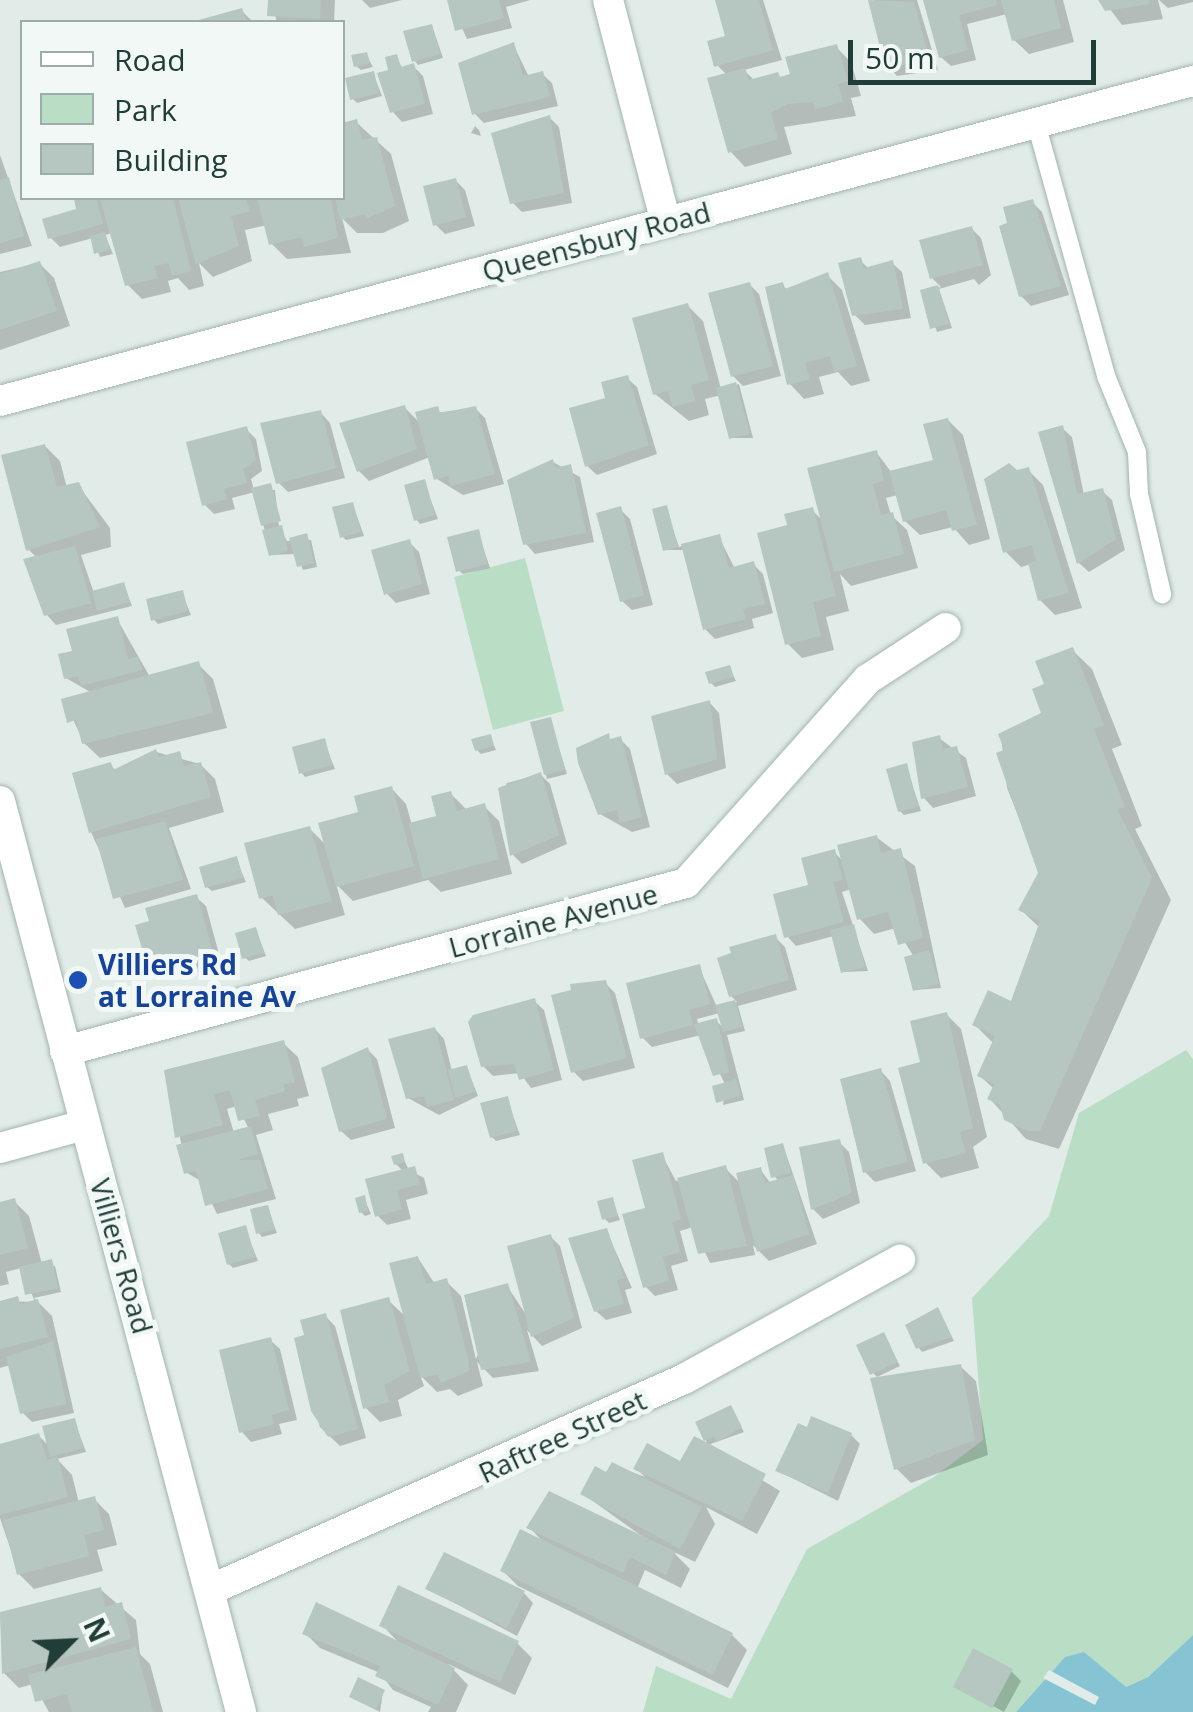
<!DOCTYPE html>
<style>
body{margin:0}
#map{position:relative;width:1193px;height:1712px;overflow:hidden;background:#e1ece8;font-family:"Open Sans",sans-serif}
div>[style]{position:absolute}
.green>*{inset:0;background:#b9dec5}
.water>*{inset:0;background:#86c4d4}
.pier>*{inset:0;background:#e1ece8}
.shadow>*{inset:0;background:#0003}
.building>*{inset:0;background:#b6c7c1}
.roads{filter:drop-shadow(0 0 2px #a3b4af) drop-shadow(0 0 2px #a3b4af)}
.service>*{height:18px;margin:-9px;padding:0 9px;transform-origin:9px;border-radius:9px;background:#fff}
.minor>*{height:30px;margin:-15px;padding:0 15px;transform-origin:15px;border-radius:15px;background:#fff}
.dots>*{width:28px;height:28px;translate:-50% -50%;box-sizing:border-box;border:5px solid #f1f8f5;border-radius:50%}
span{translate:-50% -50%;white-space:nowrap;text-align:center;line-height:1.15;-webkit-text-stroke:10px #f1f8f5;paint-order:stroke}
.street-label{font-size:28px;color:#203d37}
.transit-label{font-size:28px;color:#164399;font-weight:700}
.left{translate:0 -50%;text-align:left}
.legend{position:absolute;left:20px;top:20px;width:325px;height:180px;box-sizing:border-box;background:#f1f8f5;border:2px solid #9dada9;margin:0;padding:12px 18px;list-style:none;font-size:30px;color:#203d37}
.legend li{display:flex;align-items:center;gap:20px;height:50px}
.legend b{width:50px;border:2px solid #9dada9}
.north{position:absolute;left:20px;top:1592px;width:100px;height:100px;-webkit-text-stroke:8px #f1f8f5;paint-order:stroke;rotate:66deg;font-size:28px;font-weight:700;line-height:40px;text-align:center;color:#203d37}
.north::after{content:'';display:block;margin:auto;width:35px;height:45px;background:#203d37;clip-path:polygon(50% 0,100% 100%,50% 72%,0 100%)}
.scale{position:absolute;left:848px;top:40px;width:248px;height:45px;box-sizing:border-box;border:5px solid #203d37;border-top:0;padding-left:12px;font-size:30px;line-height:35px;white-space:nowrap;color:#203d37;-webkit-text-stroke:8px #f1f8f5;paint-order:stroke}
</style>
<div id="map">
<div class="green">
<i style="clip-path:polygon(525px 558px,564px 711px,493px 730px,454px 577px)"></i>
<i style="clip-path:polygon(1186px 1050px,1193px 1059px,1193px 1635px,1148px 1677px,1126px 1687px,1065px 1657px,1016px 1712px,643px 1712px,656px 1666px,731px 1699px,807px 1549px,934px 1477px,983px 1440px,972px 1298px,1049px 1216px,1079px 1113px)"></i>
</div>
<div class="water">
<i style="clip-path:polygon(1193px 1635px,1193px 1712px,1016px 1712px,1065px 1657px,1084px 1652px,1126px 1687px,1148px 1677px)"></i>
</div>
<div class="pier">
<i style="clip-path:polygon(1049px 1670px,1099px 1697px,1095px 1705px,1043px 1678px)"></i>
</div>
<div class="shadow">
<i style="clip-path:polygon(270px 0,335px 0,334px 22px,277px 22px)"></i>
<i style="clip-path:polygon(362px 0,402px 0,370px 8px)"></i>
<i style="clip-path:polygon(449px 0,530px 0,506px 7px,512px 28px,467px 39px)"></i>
<i style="clip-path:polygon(717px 0,763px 0,782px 60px,744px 70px,755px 81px,777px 74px,782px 79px,836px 47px,851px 62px,861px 96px,851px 98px,856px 116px,784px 127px,792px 154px,745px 167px,731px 152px,727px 75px,717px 65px,728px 38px)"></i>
<i style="clip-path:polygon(873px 0,917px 0,938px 70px,897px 76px,888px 66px)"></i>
<i style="clip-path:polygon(928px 0,1063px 0,1074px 42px,1029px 54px,1014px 40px,1007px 14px,967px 24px,976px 60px,951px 66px,941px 57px)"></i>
<i style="clip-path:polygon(1103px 0,1158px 0,1163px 19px,1122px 25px)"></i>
<i style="clip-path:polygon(1159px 0,1193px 0,1193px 2px,1168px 8px)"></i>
<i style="clip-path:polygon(242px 11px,253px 22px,200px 22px)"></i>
<i style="clip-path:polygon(432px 26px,443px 58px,418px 65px,414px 60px)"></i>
<i style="clip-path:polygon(513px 44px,529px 77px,542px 74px,552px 83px,558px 106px,484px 123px,475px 114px)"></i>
<i style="clip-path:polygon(366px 54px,373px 67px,361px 70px,356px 66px)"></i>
<i style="clip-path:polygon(396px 57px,403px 69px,413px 66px,423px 76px,433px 114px,402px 122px,393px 112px)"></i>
<i style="clip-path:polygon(373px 73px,382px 96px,357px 103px,352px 98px)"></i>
<i style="clip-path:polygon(550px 118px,559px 127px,572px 203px,522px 212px,512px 202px)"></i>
<i style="clip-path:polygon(356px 122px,391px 154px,409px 221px,383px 233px,357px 233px,342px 218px,351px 253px,287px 259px,272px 244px,267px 225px,245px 230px,252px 261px,213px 277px,199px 263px,204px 286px,189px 290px,178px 278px,168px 281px,171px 292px,142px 299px,127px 284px,112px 233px,105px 235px,113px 254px,100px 257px,93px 238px,60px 247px,50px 237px,79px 211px,77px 201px,90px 198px,342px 198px)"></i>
<i style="clip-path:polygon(475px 126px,479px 130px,481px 136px,471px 133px)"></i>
<i style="clip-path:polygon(0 155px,32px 246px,0 254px)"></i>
<i style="clip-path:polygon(455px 180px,465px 190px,475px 226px,445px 234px,435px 224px)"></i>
<i style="clip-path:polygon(1032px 202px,1042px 212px,1069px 295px,1031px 306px,1021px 296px)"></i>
<i style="clip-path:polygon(971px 228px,981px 238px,991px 275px,979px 285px,974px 279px,939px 289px,952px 328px,937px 332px,923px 291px,941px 287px,932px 278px)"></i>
<i style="clip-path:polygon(860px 260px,869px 269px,892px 263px,902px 272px,911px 318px,865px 325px,855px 315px)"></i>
<i style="clip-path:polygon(39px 263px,54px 278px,70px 326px,0 350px,0 272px)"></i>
<i style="clip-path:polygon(827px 275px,842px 290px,870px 381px,851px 386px,838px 372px,819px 377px,824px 394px,804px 399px,790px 384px,782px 285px,789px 291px)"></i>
<i style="clip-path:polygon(749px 284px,759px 294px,781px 376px,743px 386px,733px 376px)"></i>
<i style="clip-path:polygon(688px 306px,703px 321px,721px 389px,739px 384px,753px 438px,732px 438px,721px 395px,705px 399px,709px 415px,689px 421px,655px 394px)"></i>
<i style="clip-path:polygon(627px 378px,637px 387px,657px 454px,597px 475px,587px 466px,608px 400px)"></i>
<i style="clip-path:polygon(405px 408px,421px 424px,418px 415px,475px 408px,485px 418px,504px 484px,463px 495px,437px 479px,430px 457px,369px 481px,359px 471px)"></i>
<i style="clip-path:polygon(321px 413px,330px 423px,345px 478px,288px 492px,278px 482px)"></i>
<i style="clip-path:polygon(948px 420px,963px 435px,990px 539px,969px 545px,953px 527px,920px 535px,905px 521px,898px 495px,886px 498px,891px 515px,907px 530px,918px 568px,851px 586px,840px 574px,849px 611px,826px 617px,834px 650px,802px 658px,787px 643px,790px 527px,812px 510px,823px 521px,876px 452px,892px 473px,936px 462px)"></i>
<i style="clip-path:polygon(1062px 428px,1072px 437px,1084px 495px,1102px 491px,1112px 500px,1125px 550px,1089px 572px,1079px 563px,1041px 433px)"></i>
<i style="clip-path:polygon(246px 429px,256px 439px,262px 471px,251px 479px,254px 490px,275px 490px,279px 526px,287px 541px,311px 540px,317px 567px,303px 570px,296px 554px,271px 555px,255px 492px,232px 498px,235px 509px,214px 514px,204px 504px)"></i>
<i style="clip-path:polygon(45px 446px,60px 461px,67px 488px,78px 485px,110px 528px,111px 547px,81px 555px,94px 593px,124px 585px,132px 606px,56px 625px,47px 615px,37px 558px,29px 550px)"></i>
<i style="clip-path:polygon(553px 462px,580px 477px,594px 542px,535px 554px,526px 544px)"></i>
<i style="clip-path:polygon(1028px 470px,1043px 485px,1082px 608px,1055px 615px,1040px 600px,1031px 564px,1021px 567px,1006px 552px,1016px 473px)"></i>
<i style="clip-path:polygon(424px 482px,438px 519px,420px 524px,416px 519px)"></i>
<i style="clip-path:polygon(353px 505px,364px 536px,346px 540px,342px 536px)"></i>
<i style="clip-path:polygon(666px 508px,679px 547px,719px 537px,735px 569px,753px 564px,763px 574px,773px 613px,752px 619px,754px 628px,715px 639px,705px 629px,685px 550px,665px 550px)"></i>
<i style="clip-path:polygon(620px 509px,630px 519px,653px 605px,632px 610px,622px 601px)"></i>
<i style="clip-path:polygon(478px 532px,490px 568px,463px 574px,458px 570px)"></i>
<i style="clip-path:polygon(409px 542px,419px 552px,430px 594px,396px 603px,386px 593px)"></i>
<i style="clip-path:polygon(182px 593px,191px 615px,158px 624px,154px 620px)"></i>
<i style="clip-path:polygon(117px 619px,150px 677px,198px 664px,213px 679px,227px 728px,100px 758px,84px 743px,64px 700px,92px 693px,66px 678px,75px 653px)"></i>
<i style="clip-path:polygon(1072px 650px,1092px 669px,1122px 745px,1112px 749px,1142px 826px,1135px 829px,1171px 900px,1059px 1149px,1026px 1139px,990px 1099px,994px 1089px,980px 1076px,994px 1044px,975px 1025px,1013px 1004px,1040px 928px,1021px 910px,1041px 873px,1007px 788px,1001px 736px,1044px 715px,1047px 686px)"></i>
<i style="clip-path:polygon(729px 668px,736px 681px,715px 687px,711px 683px)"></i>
<i style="clip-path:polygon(710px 703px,719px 713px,726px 768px,677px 784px,667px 774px)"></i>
<i style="clip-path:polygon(550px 719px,567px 774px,547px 779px,533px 724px)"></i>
<i style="clip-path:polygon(490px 736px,496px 750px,481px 754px,477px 750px)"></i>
<i style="clip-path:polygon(939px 738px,966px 758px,976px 796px,933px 808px,924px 798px)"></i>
<i style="clip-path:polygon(620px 739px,630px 749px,650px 827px,632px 832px,600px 814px)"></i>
<i style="clip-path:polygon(324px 741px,335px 769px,305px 777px,301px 772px)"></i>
<i style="clip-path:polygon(156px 752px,200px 764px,215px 779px,224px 812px,169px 828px,191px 889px,125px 908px,91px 832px,111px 765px,116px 771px)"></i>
<i style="clip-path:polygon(906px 766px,921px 811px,904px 815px,900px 811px)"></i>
<i style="clip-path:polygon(540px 774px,550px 784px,567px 844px,522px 864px,512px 854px,500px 796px,507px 783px)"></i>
<i style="clip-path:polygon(392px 789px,406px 804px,412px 825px,439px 818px,451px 794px,466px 809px,484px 806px,499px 821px,512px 874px,441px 892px,428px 880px,353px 901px,336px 884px,345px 915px,295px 929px,262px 898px,309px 828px,327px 846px)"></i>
<i style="clip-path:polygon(876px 837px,915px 866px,941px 988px,915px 990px,914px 957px,896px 928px,874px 934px,860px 919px,852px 889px,842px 892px,868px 971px,844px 972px,834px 936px,796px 946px,787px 936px,834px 852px,844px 862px)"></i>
<i style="clip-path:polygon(236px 859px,246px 882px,212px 891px,207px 887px)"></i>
<i style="clip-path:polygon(196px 897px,206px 906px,222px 965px,175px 979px,147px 958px)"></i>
<i style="clip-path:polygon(256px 930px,266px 956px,249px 961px,244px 957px)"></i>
<i style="clip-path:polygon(evenodd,775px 937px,785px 947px,797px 990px,738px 1006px,745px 1031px,727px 1035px,744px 1100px,723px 1105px,725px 1084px,701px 1035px,652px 1047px,642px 1037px,699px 967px,717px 1007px,737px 1002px,731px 996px,775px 937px,720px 1013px,725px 1029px,716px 1021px,699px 1026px,697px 1019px,720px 1013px)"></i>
<i style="clip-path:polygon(605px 983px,615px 993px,635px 1068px,583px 1081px,573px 1071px)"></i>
<i style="clip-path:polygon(534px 1001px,544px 1010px,562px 1080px,531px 1088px,520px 1073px,493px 1076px,483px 1066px)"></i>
<i style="clip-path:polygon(946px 1014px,961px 1029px,987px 1137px,973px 1147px,979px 1168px,941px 1178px,926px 1163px,924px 1064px)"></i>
<i style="clip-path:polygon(435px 1029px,444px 1039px,452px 1071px,467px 1068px,478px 1096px,439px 1115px,408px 1098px)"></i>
<i style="clip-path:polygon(evenodd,283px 1043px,298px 1057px,309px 1096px,297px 1099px,299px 1106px,268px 1114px,273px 1130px,256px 1135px,276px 1199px,217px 1214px,201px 1181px,187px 1173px,167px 1072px,283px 1043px,237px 1106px,249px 1129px,234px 1133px,227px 1109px,237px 1106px)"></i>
<i style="clip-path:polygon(368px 1050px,377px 1059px,395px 1128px,351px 1140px,341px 1131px)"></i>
<i style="clip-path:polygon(881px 1071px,890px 1081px,916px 1171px,875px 1182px,865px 1172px)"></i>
<i style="clip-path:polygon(507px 1099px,520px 1135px,496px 1141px,492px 1137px)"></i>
<i style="clip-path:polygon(839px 1142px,849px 1152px,860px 1203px,823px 1219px,813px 1209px)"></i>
<i style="clip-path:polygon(783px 1145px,817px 1244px,769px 1261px,753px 1245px,755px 1255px,710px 1263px,693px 1227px,680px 1231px,688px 1261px,671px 1266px,678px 1290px,655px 1296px,645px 1286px,649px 1210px,662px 1155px,676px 1181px,725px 1168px,741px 1184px,760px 1169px,771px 1184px,779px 1181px,774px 1176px)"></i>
<i style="clip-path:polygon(402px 1156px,409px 1170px,424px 1178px,428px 1194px,406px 1200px,411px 1219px,387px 1225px,377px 1215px,403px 1171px,396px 1164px)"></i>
<i style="clip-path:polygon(364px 1198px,371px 1214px,365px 1216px,361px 1212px)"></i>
<i style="clip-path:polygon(612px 1200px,620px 1220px,609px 1223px,605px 1219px)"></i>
<i style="clip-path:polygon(14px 1201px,29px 1216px,42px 1264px,55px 1266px,61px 1292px,34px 1298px,52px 1316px,74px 1413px,32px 1422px,22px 1412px,10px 1365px,0 1368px,0 1301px,35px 1302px,21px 1268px,6px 1272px,9px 1284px,0 1286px,0 1204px)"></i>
<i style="clip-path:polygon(267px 1208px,277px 1233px,262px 1237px,258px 1232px)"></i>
<i style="clip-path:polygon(245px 1228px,258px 1261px,233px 1268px,229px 1264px)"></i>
<i style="clip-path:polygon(606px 1230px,632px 1288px,625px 1290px,632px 1313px,606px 1320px,596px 1311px)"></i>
<i style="clip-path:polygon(550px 1236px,560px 1246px,582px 1328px,542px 1346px,527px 1330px,539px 1371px,493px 1378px,477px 1362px,483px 1386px,458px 1396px,450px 1389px,437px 1392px,420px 1375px,424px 1386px,398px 1400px,402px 1416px,380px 1422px,365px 1407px,388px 1300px,407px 1318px,418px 1258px,435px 1284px,446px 1281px,461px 1296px,476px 1359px,507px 1286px,529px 1319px)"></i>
<i style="clip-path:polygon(941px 1315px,954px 1341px,922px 1352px,918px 1347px)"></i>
<i style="clip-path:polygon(325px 1316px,335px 1326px,366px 1438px,340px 1446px,320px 1427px,298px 1354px)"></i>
<i style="clip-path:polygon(883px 1335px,900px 1366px,877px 1377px,873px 1373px)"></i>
<i style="clip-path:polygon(270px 1340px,280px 1349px,297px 1420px,279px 1424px,282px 1434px,251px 1442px,242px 1432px)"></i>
<i style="clip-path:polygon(960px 1366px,976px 1381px,988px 1455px,911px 1483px,896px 1468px)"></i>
<i style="clip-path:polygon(731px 1408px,744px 1432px,708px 1445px,698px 1423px)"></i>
<i style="clip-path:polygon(74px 1420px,86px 1452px,57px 1459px,72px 1475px,79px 1503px,94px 1499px,109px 1514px,117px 1545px,97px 1550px,103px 1571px,34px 1589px,19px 1574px,0 1518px,0 1448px,39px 1436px,50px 1447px)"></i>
<i style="clip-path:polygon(851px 1435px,860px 1444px,838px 1501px,778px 1471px)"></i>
<i style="clip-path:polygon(695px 1439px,780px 1491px,757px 1534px,706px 1507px,715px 1524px,695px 1562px,672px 1551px,690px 1569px,681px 1588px,645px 1570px,637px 1589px,732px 1635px,747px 1650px,728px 1688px,518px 1586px,503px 1571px,544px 1543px,529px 1527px,650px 1542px,583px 1494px,613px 1465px,645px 1477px,636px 1468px,681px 1465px)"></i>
<i style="clip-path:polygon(100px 1589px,136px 1620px,140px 1654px,150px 1664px,163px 1712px,49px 1712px,33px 1684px,19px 1688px,4px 1673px,0 1615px)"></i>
<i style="clip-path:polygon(428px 1589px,524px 1593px,533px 1603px,517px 1636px)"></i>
<i style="clip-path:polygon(382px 1625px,517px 1643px,532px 1658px,515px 1695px,448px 1664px,468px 1685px,456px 1712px,428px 1712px,431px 1707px,393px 1690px,380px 1673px,320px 1648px,305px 1633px,401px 1645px)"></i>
<i style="clip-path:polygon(1011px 1671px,1021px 1681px,1004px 1712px,956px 1686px)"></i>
<i style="clip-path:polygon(383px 1692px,380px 1712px,352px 1697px)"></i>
</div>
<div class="building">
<i style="clip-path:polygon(268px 0,321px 0,320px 19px,267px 16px)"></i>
<i style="clip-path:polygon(447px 0,499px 0,504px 18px,455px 31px)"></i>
<i style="clip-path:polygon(715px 0,759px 0,773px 50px,714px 67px,707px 41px,725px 36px)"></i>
<i style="clip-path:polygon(868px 0,914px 2px,930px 61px,885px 67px)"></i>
<i style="clip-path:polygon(923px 0,996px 0,997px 5px,959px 15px,968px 50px,939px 58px)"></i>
<i style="clip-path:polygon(1001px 0,1054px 0,1061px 28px,1012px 41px)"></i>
<i style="clip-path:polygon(1098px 0,1149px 0,1150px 4px,1105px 11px)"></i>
<i style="clip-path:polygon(242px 8px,247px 22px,195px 22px,195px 21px)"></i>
<i style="clip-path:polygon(432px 24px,440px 54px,412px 62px,403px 31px)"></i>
<i style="clip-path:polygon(514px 42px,523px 76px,543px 71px,550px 97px,472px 115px,458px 63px)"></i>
<i style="clip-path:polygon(837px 44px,848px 81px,838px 84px,843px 102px,815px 109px,813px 102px,787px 104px,771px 113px,778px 139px,728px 153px,707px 78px,745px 68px,749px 80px,778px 72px,780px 77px,790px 74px,785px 57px)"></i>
<i style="clip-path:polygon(367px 52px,370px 63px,354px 67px,351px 55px)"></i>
<i style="clip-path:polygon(397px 54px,401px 67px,414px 63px,425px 104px,390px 113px,377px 73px,388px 70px,385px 57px)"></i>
<i style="clip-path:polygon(374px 71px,379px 93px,350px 100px,345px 78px)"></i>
<i style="clip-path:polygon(550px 115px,564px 193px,510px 204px,491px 133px)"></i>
<i style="clip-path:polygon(357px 119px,362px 140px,377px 137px,395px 206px,366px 219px,365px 214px,340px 220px,335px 198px,342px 198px,342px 123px)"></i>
<i style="clip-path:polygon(9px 177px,24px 236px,0 243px,0 180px)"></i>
<i style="clip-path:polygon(456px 178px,466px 217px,433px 226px,423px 186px)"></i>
<i style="clip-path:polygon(96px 198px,103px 224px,48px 239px,42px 219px,76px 209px,74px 199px)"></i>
<i style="clip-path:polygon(173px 198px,191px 271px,172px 276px,169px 263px,154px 266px,158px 278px,125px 286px,100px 199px)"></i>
<i style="clip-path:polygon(178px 198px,246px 198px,250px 211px,231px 216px,239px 246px,196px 264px)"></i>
<i style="clip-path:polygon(257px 198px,331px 198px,338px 238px,304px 247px,301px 237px,269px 245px)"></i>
<i style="clip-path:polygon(1033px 199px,1061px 286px,1019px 297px,999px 226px,1007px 223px,1003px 207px)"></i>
<i style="clip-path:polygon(972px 226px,983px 265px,930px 279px,919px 240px)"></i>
<i style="clip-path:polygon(105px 232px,110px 250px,94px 254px,90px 236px)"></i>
<i style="clip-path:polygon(861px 257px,864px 268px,893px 260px,903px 309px,852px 316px,838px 263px)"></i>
<i style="clip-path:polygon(40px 261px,57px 311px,0 330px,0 274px)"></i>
<i style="clip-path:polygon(828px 272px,857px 366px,834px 372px,830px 356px,805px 363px,810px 379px,787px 385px,765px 287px,783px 282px,785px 289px)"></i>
<i style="clip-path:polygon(750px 282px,773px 366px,731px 377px,708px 293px)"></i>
<i style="clip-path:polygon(938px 285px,949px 324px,930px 329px,920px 290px)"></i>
<i style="clip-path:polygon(688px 303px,709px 380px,691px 385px,695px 401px,672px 407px,668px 391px,653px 395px,632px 318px)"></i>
<i style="clip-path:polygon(628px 375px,649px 445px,585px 467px,569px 408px,605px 398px,601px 382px)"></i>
<i style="clip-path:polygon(736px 382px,750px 434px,729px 439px,716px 388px)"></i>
<i style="clip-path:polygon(405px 405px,417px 449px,357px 472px,339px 423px)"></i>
<i style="clip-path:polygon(438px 406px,440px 413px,476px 406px,495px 474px,451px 486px,448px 476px,434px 480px,415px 412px)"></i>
<i style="clip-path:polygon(321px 410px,336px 468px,276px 484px,260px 423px)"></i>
<i style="clip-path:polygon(948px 418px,977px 525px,952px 531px,946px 510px,903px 522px,889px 471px,933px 460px,923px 424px)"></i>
<i style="clip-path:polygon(1063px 425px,1077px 494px,1103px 488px,1116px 539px,1077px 564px,1038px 432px)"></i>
<i style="clip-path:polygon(247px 426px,256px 460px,243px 469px,247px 483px,224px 489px,227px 499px,202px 506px,186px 442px)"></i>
<i style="clip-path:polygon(45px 444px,57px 487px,79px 482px,100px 527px,26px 551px,1px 455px)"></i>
<i style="clip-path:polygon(877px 450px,884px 481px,873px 484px,881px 515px,893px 512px,904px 554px,834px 572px,807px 468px)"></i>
<i style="clip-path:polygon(553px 459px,555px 468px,571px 464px,586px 533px,523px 545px,507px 480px)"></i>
<i style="clip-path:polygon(1009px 463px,1017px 470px,1029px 467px,1069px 593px,1038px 601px,1028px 563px,1036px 561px,1032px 545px,1003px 553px,984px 479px)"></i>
<i style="clip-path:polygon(425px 479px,435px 515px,414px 521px,404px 485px)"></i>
<i style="clip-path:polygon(271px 483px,281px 521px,261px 526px,251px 488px)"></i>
<i style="clip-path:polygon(353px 502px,361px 532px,340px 538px,332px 507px)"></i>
<i style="clip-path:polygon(667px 505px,678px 547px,663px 551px,652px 509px)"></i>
<i style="clip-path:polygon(621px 506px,644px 595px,620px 602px,596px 513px)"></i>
<i style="clip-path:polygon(813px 507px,836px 596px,813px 602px,821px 636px,785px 645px,757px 533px,787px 525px,784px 514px)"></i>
<i style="clip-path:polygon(282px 525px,288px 551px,269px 556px,262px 530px)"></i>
<i style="clip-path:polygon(479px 529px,487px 564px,456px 572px,447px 537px)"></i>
<i style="clip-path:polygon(307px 533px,314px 563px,297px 567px,289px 538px)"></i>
<i style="clip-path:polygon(720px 534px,729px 568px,754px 561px,765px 604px,743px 609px,746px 619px,703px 630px,681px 544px)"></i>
<i style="clip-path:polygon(410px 539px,422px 584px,384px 595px,371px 550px)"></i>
<i style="clip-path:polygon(75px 546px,91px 603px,44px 616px,23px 559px)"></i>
<i style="clip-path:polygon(124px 582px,130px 602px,97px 611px,92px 591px)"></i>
<i style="clip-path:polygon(183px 590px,188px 611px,151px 621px,146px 599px)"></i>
<i style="clip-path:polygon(118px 616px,128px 659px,138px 656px,142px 670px,81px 686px,78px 676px,64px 679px,58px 654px,72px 651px,66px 629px)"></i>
<i style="clip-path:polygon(1073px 647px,1104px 725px,1094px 729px,1125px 807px,1117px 809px,1152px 878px,1040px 1131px,1028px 1131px,1004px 1120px,1000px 1105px,987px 1099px,994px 1084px,977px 1076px,995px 1036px,972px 1025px,988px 990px,1011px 1001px,1040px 921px,1018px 910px,1038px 873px,996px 753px,1004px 750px,998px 734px,1041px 713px,1032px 689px,1044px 684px,1035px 661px)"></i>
<i style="clip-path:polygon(199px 661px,213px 713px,82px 744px,76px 720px,67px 723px,61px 699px)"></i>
<i style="clip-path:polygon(730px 665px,734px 677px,709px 684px,705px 672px)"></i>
<i style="clip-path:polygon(710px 700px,717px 759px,665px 775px,651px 716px)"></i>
<i style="clip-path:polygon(551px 717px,565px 770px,544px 775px,530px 722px)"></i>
<i style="clip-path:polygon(609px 733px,610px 739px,621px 736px,642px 817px,620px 823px,617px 810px,598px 815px,578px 763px,576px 748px)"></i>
<i style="clip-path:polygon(491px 734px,494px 746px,475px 751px,471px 739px)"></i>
<i style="clip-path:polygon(940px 735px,943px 749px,957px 746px,968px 787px,921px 799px,912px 742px)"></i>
<i style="clip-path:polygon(325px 738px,332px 765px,299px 774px,292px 747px)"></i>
<i style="clip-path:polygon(156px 749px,159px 757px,180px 751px,184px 766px,201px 762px,211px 797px,89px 833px,72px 773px,111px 762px,113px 770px)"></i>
<i style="clip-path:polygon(907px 763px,918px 807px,898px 812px,886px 769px)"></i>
<i style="clip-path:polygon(541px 772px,559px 835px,510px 856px,498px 788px)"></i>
<i style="clip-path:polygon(392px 786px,414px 866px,336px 887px,318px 823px,358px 812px,354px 796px)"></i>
<i style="clip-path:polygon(451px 791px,457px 811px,485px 803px,499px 859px,423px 879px,409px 823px,436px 816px,431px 796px)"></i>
<i style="clip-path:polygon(165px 821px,183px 880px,113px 899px,96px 839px)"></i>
<i style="clip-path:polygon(310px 826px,332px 901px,278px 915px,273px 895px,259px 899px,244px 843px)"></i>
<i style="clip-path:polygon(877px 835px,881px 853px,901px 848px,923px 938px,898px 945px,888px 912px,857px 920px,837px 845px)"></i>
<i style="clip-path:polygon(835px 849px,843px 880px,833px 882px,844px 922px,784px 938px,773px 894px,808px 885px,801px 858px)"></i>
<i style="clip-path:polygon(237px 856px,243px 878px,205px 888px,199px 867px)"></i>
<i style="clip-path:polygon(197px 894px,214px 956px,163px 971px,158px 955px,145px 959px,135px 925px,149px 921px,145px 908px)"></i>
<i style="clip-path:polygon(854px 924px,865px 967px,841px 973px,830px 930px)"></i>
<i style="clip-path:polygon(256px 927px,264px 953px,242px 959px,235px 933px)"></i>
<i style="clip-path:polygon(776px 934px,789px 980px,729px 997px,717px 958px,731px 953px,729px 947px)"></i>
<i style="clip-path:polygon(929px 950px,939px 984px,913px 991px,904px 957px)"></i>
<i style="clip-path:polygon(700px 964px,710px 1004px,689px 1010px,693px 1025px,640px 1039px,626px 983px)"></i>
<i style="clip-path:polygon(606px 980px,627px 1058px,571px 1073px,551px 995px,571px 990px,570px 984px)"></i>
<i style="clip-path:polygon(535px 998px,554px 1070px,519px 1080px,514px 1064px,481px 1067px,468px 1022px,473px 1015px)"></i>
<i style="clip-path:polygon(735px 1000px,742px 1027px,723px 1032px,715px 1005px)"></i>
<i style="clip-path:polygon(947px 1012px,973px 1128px,960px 1132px,966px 1153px,923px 1164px,898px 1068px,920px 1062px,910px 1021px)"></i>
<i style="clip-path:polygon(717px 1018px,729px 1072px,713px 1076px,694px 1024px)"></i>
<i style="clip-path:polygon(435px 1027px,454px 1100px,427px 1107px,424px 1096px,406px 1099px,388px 1039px)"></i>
<i style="clip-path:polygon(284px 1040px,295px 1082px,283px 1084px,285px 1091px,255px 1100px,260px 1116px,238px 1121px,230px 1090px,214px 1094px,223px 1125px,175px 1138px,164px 1070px)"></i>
<i style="clip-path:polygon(368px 1047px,387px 1119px,339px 1132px,321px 1068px)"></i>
<i style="clip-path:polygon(467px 1065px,475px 1092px,455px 1098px,448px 1070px)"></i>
<i style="clip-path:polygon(881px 1068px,908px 1162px,863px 1173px,840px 1079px)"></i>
<i style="clip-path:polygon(736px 1079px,741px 1096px,716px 1103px,712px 1086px)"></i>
<i style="clip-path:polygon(508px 1096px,517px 1131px,490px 1138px,480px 1103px)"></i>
<i style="clip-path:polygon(251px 1126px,258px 1154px,238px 1160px,260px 1160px,268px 1189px,205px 1206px,196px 1171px,184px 1174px,176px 1145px)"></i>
<i style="clip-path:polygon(840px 1139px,852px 1193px,811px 1210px,799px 1147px)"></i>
<i style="clip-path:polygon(783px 1143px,791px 1173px,771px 1178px,764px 1148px)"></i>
<i style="clip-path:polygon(663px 1152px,681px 1219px,672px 1222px,680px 1252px,663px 1257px,669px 1281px,643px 1288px,622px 1214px,645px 1208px,632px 1160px)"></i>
<i style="clip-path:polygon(403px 1153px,405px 1162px,394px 1165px,391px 1156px)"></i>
<i style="clip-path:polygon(726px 1165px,747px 1246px,698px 1254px,677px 1178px)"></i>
<i style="clip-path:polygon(415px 1166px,420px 1184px,397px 1190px,402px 1209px,375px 1217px,365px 1179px)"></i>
<i style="clip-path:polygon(761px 1167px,765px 1183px,793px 1175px,809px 1234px,757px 1252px,736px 1173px)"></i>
<i style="clip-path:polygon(365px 1195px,368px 1211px,359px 1213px,355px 1198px)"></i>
<i style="clip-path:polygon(613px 1197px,618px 1216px,602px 1220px,597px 1201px)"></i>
<i style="clip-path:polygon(15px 1198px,28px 1248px,0 1255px,0 1202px)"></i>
<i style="clip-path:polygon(268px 1205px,275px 1229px,256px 1234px,250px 1209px)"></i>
<i style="clip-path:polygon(246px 1225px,255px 1257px,227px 1265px,218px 1233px)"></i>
<i style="clip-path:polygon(607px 1228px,624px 1278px,617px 1280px,624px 1304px,594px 1312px,568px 1238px)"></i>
<i style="clip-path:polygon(551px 1234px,574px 1318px,531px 1337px,507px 1246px)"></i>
<i style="clip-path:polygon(418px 1256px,426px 1284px,447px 1278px,469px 1362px,469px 1371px,441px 1383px,438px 1374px,420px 1378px,389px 1263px)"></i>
<i style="clip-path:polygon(52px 1259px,58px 1288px,25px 1295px,19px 1267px)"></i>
<i style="clip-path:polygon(508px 1283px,531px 1362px,481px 1370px,464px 1295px)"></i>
<i style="clip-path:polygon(18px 1296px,20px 1304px,38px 1299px,48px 1337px,0 1349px,0 1301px)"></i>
<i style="clip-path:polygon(389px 1297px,410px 1371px,384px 1385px,389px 1402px,363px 1409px,340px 1310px)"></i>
<i style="clip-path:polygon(938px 1307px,952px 1337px,916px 1349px,905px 1325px)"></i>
<i style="clip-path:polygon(326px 1313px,358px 1429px,328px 1437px,311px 1411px,294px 1338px,304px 1335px,300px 1320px)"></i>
<i style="clip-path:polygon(884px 1332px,898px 1362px,870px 1375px,856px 1345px)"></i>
<i style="clip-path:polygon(271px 1337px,289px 1410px,271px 1415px,274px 1424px,239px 1433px,219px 1350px)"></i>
<i style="clip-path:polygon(53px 1341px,66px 1404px,20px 1414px,6px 1357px)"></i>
<i style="clip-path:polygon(961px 1364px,975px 1440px,894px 1470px,870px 1378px)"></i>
<i style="clip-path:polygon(731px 1405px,742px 1427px,717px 1442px,714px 1436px,704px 1441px,766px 1474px,742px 1521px,633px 1469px,647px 1443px,680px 1461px,694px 1436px,704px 1441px,695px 1422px)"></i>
<i style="clip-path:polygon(811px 1416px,852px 1433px,828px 1493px,775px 1471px,798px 1423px,807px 1427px)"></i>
<i style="clip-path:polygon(75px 1418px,83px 1448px,50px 1457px,42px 1426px)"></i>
<i style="clip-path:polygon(39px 1433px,47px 1460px,58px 1457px,68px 1497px,0 1515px,0 1444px)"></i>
<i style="clip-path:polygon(612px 1462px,702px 1507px,680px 1549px,580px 1494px,595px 1466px,606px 1472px)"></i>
<i style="clip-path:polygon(549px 1491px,676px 1552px,666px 1575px,630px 1557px,623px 1573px,526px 1528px)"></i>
<i style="clip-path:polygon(95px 1496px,104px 1530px,84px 1535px,89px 1556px,17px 1575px,3px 1520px)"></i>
<i style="clip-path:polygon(520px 1529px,733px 1633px,713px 1675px,500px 1571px)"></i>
<i style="clip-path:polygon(444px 1552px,525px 1591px,507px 1628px,425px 1589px)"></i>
<i style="clip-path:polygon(398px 1585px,519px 1641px,500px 1682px,379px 1626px)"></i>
<i style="clip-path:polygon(101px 1587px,105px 1607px,122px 1602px,131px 1639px,2px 1674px,0 1612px)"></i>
<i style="clip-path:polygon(316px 1602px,455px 1668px,438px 1705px,375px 1676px,380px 1666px,302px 1634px)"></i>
<i style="clip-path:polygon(136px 1647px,153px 1712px,72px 1712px,67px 1694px,35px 1702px,28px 1675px)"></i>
<i style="clip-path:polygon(973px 1648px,1013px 1669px,992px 1708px,953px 1687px)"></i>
<i style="clip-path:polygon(358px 1677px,385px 1690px,376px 1710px,349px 1697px)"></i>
</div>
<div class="roads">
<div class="service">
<i style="left:1036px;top:123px;width:263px;rotate:74.5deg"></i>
<i style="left:1106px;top:376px;width:82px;rotate:67.8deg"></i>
<i style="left:1137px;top:452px;width:42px;rotate:87.3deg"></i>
<i style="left:1139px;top:494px;width:103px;rotate:77deg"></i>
</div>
<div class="minor">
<i style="left:608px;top:0;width:229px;rotate:75.4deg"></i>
<i style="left:0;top:401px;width:1235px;rotate:-15.02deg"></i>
<i style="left:0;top:801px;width:942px;rotate:75.18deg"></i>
<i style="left:65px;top:1051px;width:643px;rotate:-15.14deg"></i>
<i style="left:686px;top:883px;width:273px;rotate:-48.3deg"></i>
<i style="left:868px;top:679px;width:93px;rotate:-33.2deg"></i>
<i style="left:0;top:1148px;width:87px;rotate:-15.3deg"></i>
<i style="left:212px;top:1589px;width:517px;rotate:-23.99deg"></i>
<i style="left:684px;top:1379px;width:247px;rotate:-28.9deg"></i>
</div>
</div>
<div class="dots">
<i style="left:78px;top:980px;background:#1a4fb4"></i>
</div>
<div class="street-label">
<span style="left:596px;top:241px;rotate:-15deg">Queensbury Road</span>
<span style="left:553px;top:920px;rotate:-15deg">Lorraine Avenue</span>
<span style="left:122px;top:1256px;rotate:74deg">Villiers Road</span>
<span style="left:562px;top:1436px;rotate:-25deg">Raftree Street</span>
</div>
<div class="transit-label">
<span class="left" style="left:98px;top:980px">Villiers Rd<br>at Lorraine Av</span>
</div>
<ul class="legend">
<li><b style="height:12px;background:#fff"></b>Road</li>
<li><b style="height:28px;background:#b9dec5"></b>Park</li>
<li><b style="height:28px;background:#b6c7c1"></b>Building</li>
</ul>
<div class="north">N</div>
<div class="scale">50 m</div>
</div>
